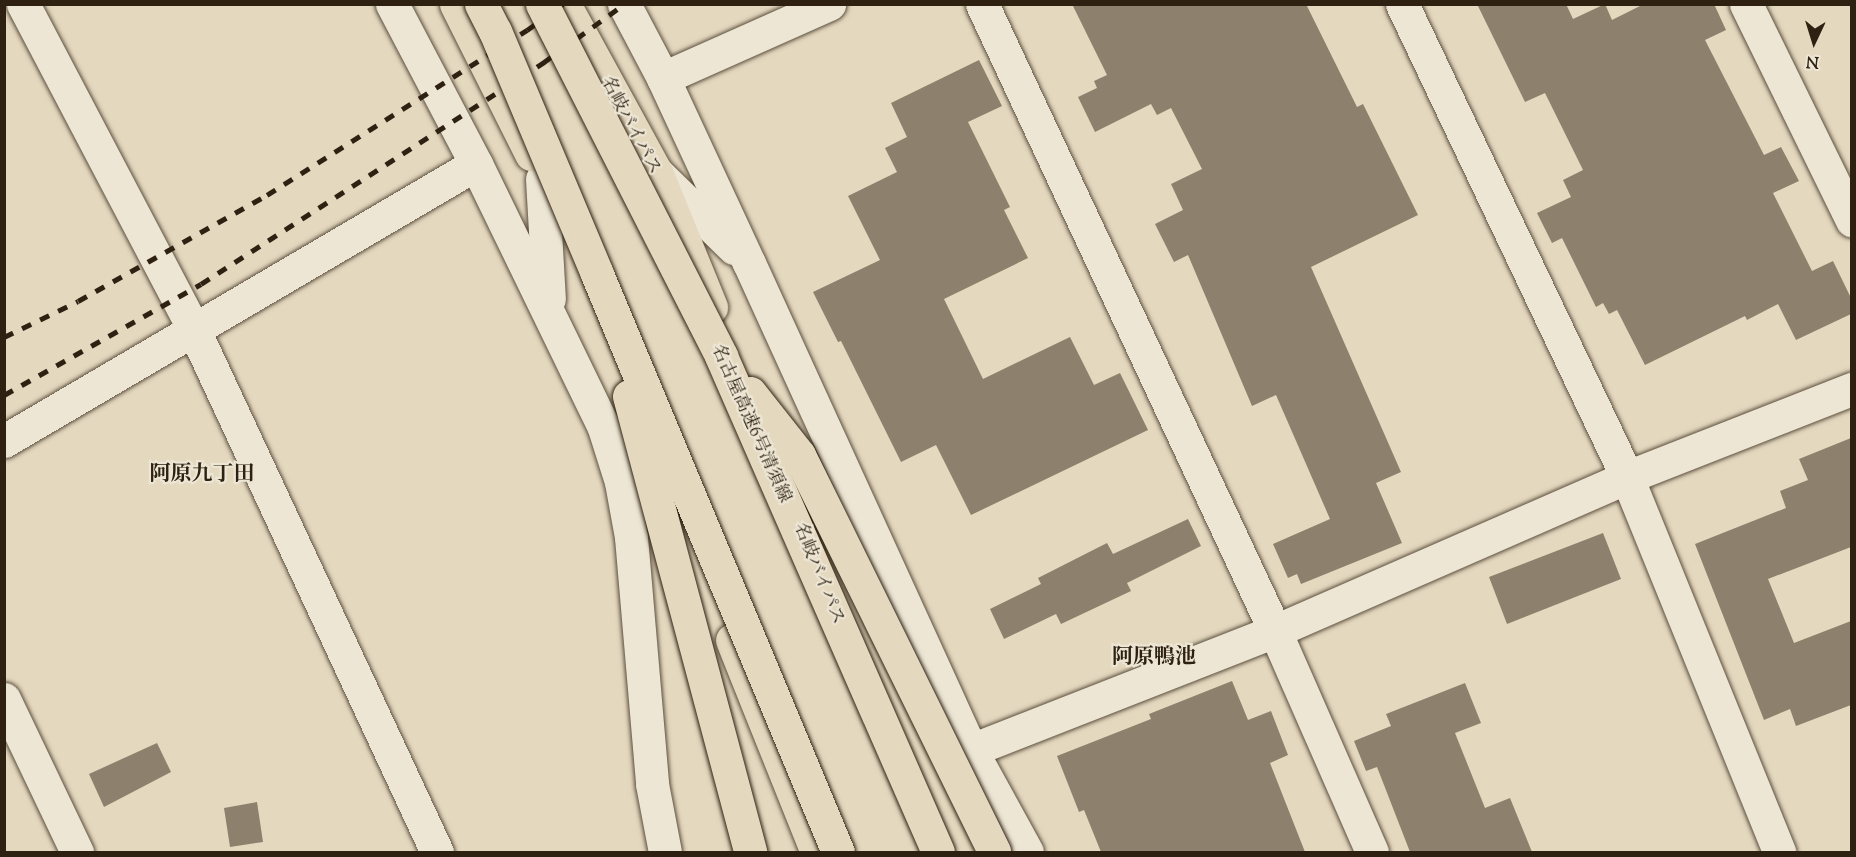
<!DOCTYPE html>
<meta charset="utf-8">
<style>
body{margin:0}
#map{position:relative;width:1856px;height:857px;overflow:hidden;background:#e4d8bf;font-family:"Sorts Mill Goudy","Noto Serif JP",serif}
div>[style]{position:absolute}
.building>*{inset:0;background:#8d806c}
.roads{filter:drop-shadow(0 0 2px #5c4f3d) drop-shadow(0 0 2px #5c4f3d)}
.minor>*{height:33px;margin:-16.5px;padding:0 16.5px;transform-origin:16.5px;border-radius:16.5px;background:#ede6d5}
.highway>*{height:33px;margin:-16.5px;padding:0 16.5px;transform-origin:16.5px;border-radius:16.5px;background:#e4d8bf}
.rail>*{height:4.5px;margin-top:-2.25px;transform-origin:0;background:repeating-linear-gradient(90deg,#2e2112 0 10px,transparent 0 20px)}
.bridges{filter:drop-shadow(0 0 2px #2e2112) drop-shadow(0 0 2px #2e2112)}
.highway-bridge>*{height:33px;margin:-16.5px;padding:0 16.5px;transform-origin:16.5px;border-radius:16.5px;background:#e4d8bf}
span{translate:-50% -50%;white-space:nowrap;text-align:center;line-height:1.15;-webkit-text-stroke:4.5px #ede6d5;paint-order:stroke}
.street-label{font-size:18px;color:#2e2112}
.quarter-label{font-size:21px;color:#2e2112;font-weight:700}
.frame{position:absolute;inset:0;border:6px solid #2e2112;pointer-events:none}
.north{position:absolute;left:1784px;top:12px;width:60px;height:60px;-webkit-text-stroke:4px #ede6d5;paint-order:stroke;rotate:184deg;font-size:16px;font-weight:700;line-height:24px;text-align:center;color:#2e2112}
.north::after{content:'';display:block;margin:auto;width:21px;height:27px;background:#2e2112;clip-path:polygon(50% 0,100% 100%,50% 72%,0 100%)}
</style>
<div id="map">
<div class="building">
<i style="clip-path:polygon(1072px 4px,1306px 4px,1357px 107px,1363px 104px,1418px 215px,1311px 267px,1401px 472px,1376px 483px,1402px 543px,1301px 584px,1297px 574px,1288px 578px,1273px 544px,1330px 519px,1276px 395px,1252px 406px,1188px 255px,1174px 262px,1155px 224px,1183px 210px,1171px 184px,1202px 169px,1171px 108px,1157px 115px,1151px 104px,1095px 132px,1078px 97px,1097px 88px,1094px 81px,1107px 75px)"></i>
<i style="clip-path:polygon(1477px 4px,1566px 4px,1573px 19px,1605px 4px,1612px 20px,1644px 4px,1714px 4px,1726px 30px,1705px 40px,1764px 155px,1781px 147px,1799px 181px,1773px 193px,1812px 271px,1833px 261px,1851px 298px,1851px 314px,1796px 340px,1778px 304px,1747px 320px,1745px 316px,1645px 365px,1617px 310px,1609px 314px,1603px 303px,1596px 307px,1562px 238px,1552px 243px,1537px 213px,1571px 197px,1563px 180px,1583px 170px,1545px 93px,1525px 102px)"></i>
<i style="clip-path:polygon(979px 60px,1002px 106px,968px 122px,1010px 207px,1004px 210px,1028px 258px,944px 299px,983px 379px,1070px 337px,1094px 385px,1120px 373px,1148px 430px,971px 515px,936px 445px,901px 462px,841px 341px,838px 342px,813px 292px,880px 260px,848px 196px,897px 172px,885px 148px,907px 137px,891px 103px)"></i>
<i style="clip-path:polygon(1851px 438px,1851px 547px,1768px 579px,1794px 643px,1851px 621px,1851px 705px,1796px 726px,1790px 709px,1764px 720px,1695px 544px,1786px 508px,1780px 491px,1808px 480px,1799px 459px)"></i>
<i style="clip-path:polygon(1188px 519px,1201px 546px,1127px 583px,1131px 591px,1061px 624px,1056px 614px,1004px 639px,990px 609px,1041px 584px,1038px 578px,1107px 543px,1113px 554px)"></i>
<i style="clip-path:polygon(1603px 533px,1621px 579px,1507px 624px,1489px 577px)"></i>
<i style="clip-path:polygon(1232px 681px,1248px 720px,1271px 711px,1288px 755px,1270px 763px,1305px 852px,1101px 852px,1084px 810px,1079px 812px,1057px 756px,1151px 719px,1149px 714px)"></i>
<i style="clip-path:polygon(1465px 683px,1481px 723px,1455px 733px,1485px 808px,1510px 798px,1532px 852px,1410px 852px,1377px 767px,1366px 771px,1354px 741px,1391px 726px,1386px 714px)"></i>
<i style="clip-path:polygon(157px 743px,171px 772px,104px 807px,89px 774px)"></i>
<i style="clip-path:polygon(257px 802px,263px 842px,230px 847px,224px 808px)"></i>
</div>
<div class="roads">
<div class="minor">
<i style="left:23px;top:4px;width:368px;rotate:62.3deg"></i>
<i style="left:194px;top:330px;width:576px;rotate:65.04deg"></i>
<i style="left:392px;top:4px;width:181px;rotate:62.3deg"></i>
<i style="left:476px;top:164px;width:293px;rotate:64.1deg"></i>
<i style="left:604px;top:428px;width:57px;rotate:72.5deg"></i>
<i style="left:621px;top:482px;width:56px;rotate:79.7deg"></i>
<i style="left:631px;top:537px;width:248px;rotate:85.1deg"></i>
<i style="left:652px;top:784px;width:69px;rotate:79.2deg"></i>
<i style="left:624px;top:4px;width:84px;rotate:62.2deg"></i>
<i style="left:663px;top:78px;width:204px;rotate:65.1deg"></i>
<i style="left:749px;top:263px;width:535px;rotate:65.49deg"></i>
<i style="left:971px;top:750px;width:116px;rotate:61.2deg"></i>
<i style="left:982px;top:4px;width:692px;rotate:64.95deg"></i>
<i style="left:1275px;top:631px;width:241px;rotate:66.3deg"></i>
<i style="left:1402px;top:4px;width:524px;rotate:64.56deg"></i>
<i style="left:1627px;top:477px;width:405px;rotate:67.9deg"></i>
<i style="left:1746px;top:4px;width:241px;rotate:63.9deg"></i>
<i style="left:663px;top:78px;width:182px;rotate:-24deg"></i>
<i style="left:656px;top:172px;width:109px;rotate:44.3deg"></i>
<i style="left:542px;top:179px;width:120px;rotate:86.7deg"></i>
<i style="left:4px;top:441px;width:547px;rotate:-30.41deg"></i>
<i style="left:4px;top:699px;width:170px;rotate:64.5deg"></i>
<i style="left:971px;top:750px;width:326px;rotate:-21.4deg"></i>
<i style="left:1275px;top:631px;width:384px;rotate:-23.6deg"></i>
<i style="left:1627px;top:477px;width:242px;rotate:-21.4deg"></i>
</div>
<div class="highway">
<i style="left:456px;top:4px;width:168px;rotate:63.4deg"></i>
<i style="left:564px;top:4px;width:192px;rotate:61.3deg"></i>
<i style="left:656px;top:172px;width:146px;rotate:67.8deg"></i>
<i style="left:732px;top:640px;width:228px;rotate:68.2deg"></i>
</div>
</div>
<div class="rail">
<i style="left:4px;top:337px;width:82px;rotate:-25.9deg"></i>
<i style="left:78px;top:301px;width:217px;rotate:-29.3deg"></i>
<i style="left:267px;top:195px;width:308px;rotate:-32.4deg"></i>
<i style="left:527px;top:30px;width:44px;rotate:-35.8deg"></i>
<i style="left:4px;top:395px;width:226px;rotate:-29.4deg"></i>
<i style="left:201px;top:284px;width:409px;rotate:-32.9deg"></i>
<i style="left:544px;top:62px;width:99px;rotate:-35.9deg"></i>
</div>
<div class="bridges">
<div class="highway-bridge">
<i style="left:481px;top:4px;width:30px;rotate:63deg"></i>
<i style="left:495px;top:31px;width:264px;rotate:67.2deg"></i>
<i style="left:597px;top:274px;width:626px;rotate:67.37deg"></i>
<i style="left:542px;top:4px;width:395px;rotate:63deg"></i>
<i style="left:721px;top:356px;width:541px;rotate:66.37deg"></i>
<i style="left:750px;top:393px;width:79px;rotate:51.7deg"></i>
<i style="left:799px;top:455px;width:442px;rotate:63.8deg"></i>
<i style="left:629px;top:396px;width:472px;rotate:75.1deg"></i>
</div>
</div>
<div class="street-label">
<span style="left:630px;top:126px;rotate:62deg">名岐バイパス</span>
<span style="left:750px;top:424px;rotate:66deg">名古屋高速6号清須線</span>
<span style="left:818px;top:574px;rotate:68deg">名岐バイパス</span>
</div>
<div class="quarter-label">
<span style="left:202px;top:475px">阿原九丁田</span>
<span style="left:1154px;top:658px">阿原鴨池</span>
</div>
<div class="frame"></div>
<div class="north">N</div>
</div>
